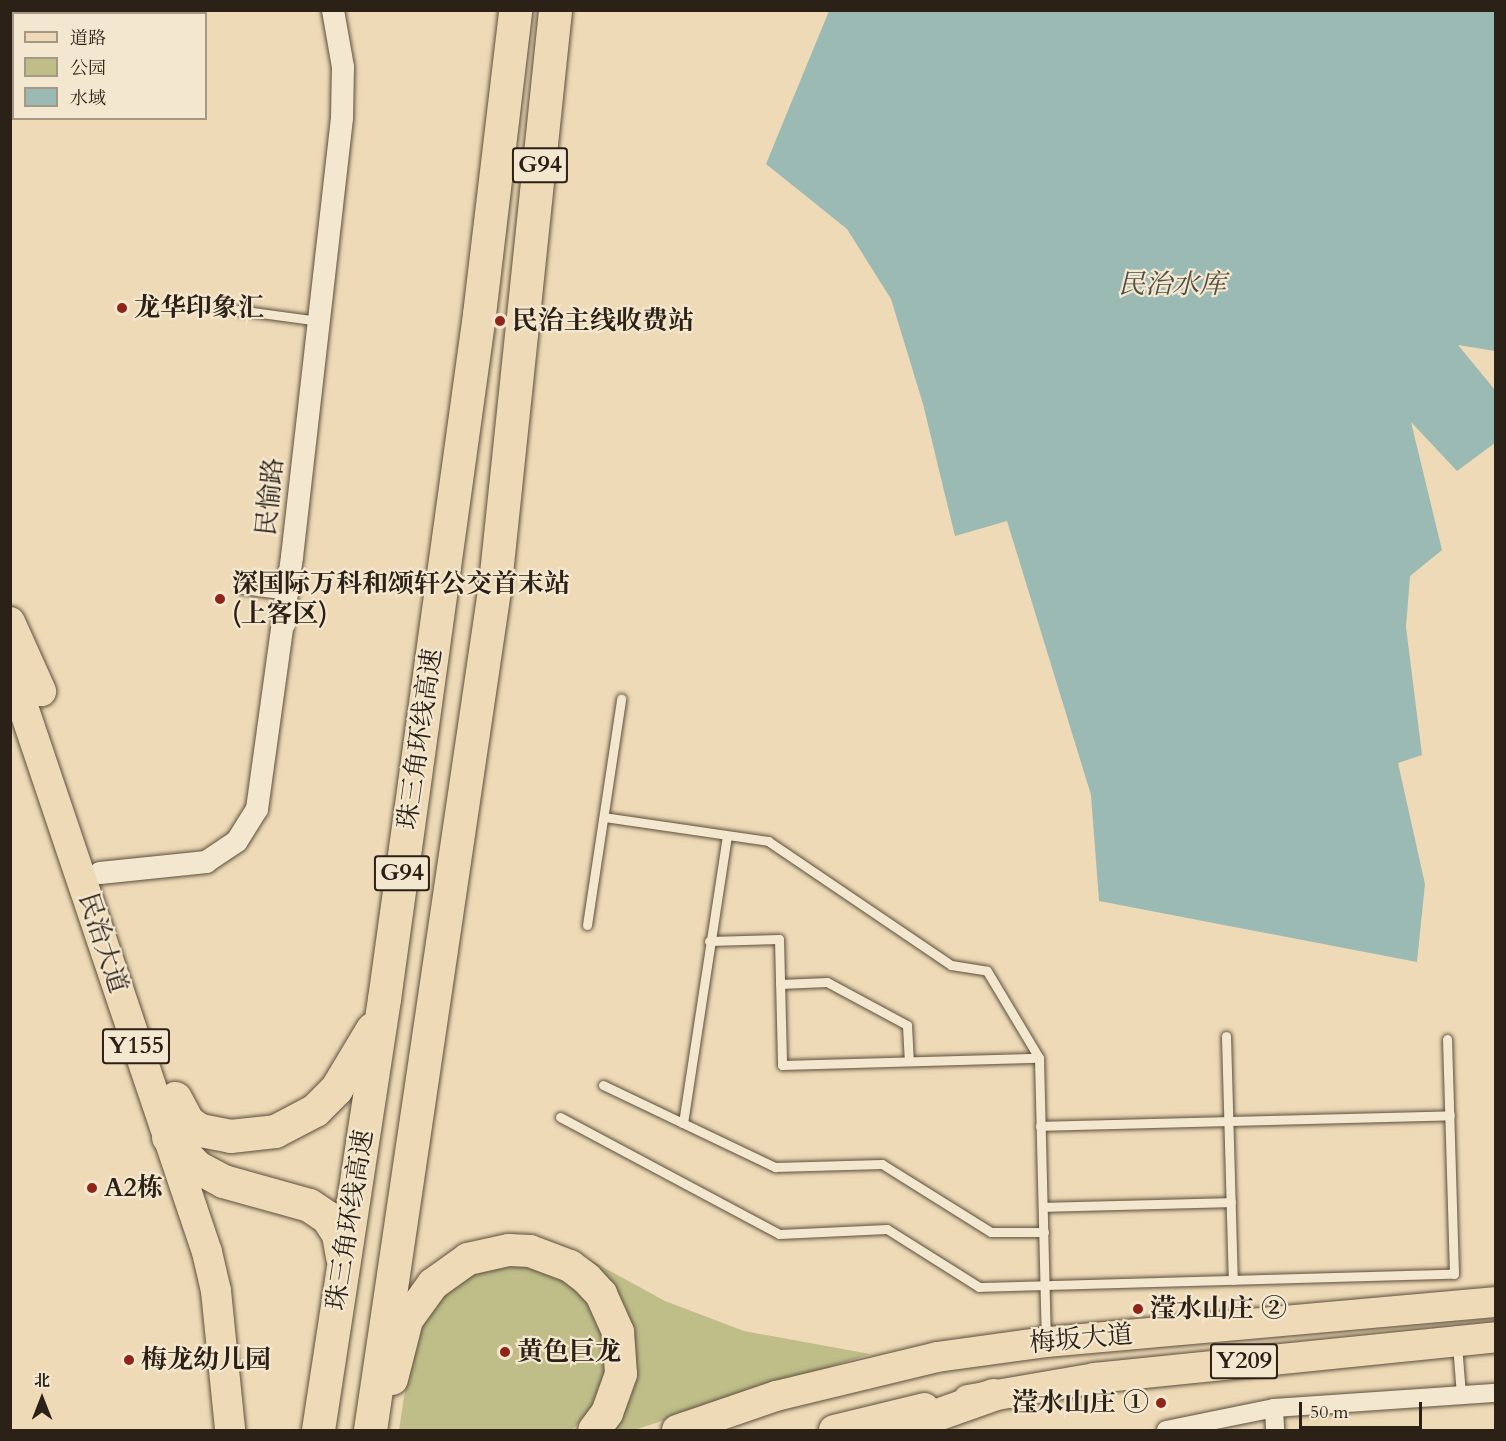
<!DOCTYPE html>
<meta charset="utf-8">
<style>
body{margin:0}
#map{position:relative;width:1506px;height:1441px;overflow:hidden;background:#eedab6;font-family:Cardo,"Noto Serif SC",serif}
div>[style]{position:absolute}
.green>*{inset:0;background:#bfbe89}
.water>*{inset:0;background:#9bbab4}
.roads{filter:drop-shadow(0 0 2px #5c4f3e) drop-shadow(0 0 2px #5c4f3e)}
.service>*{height:9px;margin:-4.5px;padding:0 4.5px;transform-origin:4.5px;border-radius:4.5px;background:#f4e7d0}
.minor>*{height:18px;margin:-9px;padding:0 9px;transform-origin:9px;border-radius:9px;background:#f4e7d0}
.tertiary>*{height:22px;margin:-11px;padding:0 11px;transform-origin:11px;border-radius:11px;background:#f4e7d0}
.primary>*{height:30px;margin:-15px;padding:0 15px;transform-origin:15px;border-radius:15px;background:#eedab6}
.trunk>*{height:32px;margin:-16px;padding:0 16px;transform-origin:16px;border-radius:16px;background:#eedab6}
.motorway>*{height:33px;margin:-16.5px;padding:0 16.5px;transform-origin:16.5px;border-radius:16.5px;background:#eedab6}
.dots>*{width:16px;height:16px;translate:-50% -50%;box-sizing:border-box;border:3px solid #f4e7d0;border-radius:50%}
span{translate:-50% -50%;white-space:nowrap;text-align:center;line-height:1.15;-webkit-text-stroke:4.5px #f4e7d0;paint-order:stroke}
.shield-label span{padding:2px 4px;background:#f4e7d0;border:2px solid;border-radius:4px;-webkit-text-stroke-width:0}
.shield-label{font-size:24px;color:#2c2116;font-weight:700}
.poi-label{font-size:26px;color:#2c2116;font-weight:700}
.left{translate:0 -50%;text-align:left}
.right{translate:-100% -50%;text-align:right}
.street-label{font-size:26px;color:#2c2116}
.water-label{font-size:27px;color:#4d4f45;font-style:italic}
.frame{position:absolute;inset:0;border:12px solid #2c2116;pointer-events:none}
.legend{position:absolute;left:12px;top:12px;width:195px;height:108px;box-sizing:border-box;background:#f4e7d0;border:2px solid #a49886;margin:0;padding:8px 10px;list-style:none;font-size:18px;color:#2c2116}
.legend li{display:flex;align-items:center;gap:12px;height:30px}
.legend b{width:30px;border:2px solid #a49886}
.north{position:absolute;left:12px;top:1369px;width:60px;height:60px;-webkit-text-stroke:4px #f4e7d0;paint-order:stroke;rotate:0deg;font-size:16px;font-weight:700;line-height:24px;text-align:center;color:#2c2116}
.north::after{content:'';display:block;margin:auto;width:21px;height:27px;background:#2c2116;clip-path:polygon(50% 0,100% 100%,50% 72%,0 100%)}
.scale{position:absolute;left:1299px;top:1402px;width:123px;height:27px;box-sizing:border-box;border:3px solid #2c2116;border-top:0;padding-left:8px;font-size:18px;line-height:21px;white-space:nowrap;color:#2c2116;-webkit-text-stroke:4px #f4e7d0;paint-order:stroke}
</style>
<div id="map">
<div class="green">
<i style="clip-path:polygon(590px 1260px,665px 1301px,744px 1331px,870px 1354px,634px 1430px,612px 1430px,630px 1399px,636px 1352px,625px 1306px)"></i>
<i style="clip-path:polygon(510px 1265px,528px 1266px,562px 1278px,589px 1303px,604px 1336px,606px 1372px,594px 1406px,572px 1430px,399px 1430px,409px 1365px,421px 1326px,444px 1294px,475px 1272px)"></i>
</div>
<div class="water">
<i style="clip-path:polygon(829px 11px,1495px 11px,1495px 351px,1458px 345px,1495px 390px,1495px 443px,1457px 471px,1411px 422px,1442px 550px,1410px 576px,1406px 627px,1422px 755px,1398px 763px,1425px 884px,1417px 962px,1099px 901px,1091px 795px,1007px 521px,955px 536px,923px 404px,891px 299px,847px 229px,766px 164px)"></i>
</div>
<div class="roads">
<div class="service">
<i style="left:238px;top:310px;width:82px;rotate:7.7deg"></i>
<i style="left:242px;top:589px;width:45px;rotate:7.6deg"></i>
<i style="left:604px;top:817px;width:166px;rotate:8.3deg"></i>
<i style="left:768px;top:841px;width:221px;rotate:34.1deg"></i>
<i style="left:951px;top:965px;width:36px;rotate:9deg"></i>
<i style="left:987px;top:971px;width:101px;rotate:59.1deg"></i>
<i style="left:1039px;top:1058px;width:280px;rotate:88.6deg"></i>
<i style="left:587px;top:925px;width:229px;rotate:-81.4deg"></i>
<i style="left:709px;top:941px;width:70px;rotate:-1.6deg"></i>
<i style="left:779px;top:939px;width:126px;rotate:88.6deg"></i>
<i style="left:782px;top:1065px;width:257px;rotate:-1.6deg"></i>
<i style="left:780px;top:984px;width:47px;rotate:-2.4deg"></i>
<i style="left:827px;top:982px;width:91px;rotate:28.3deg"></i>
<i style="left:907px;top:1025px;width:36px;rotate:87deg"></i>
<i style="left:1226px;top:1036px;width:244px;rotate:88.4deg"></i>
<i style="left:603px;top:1085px;width:191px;rotate:25.5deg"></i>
<i style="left:775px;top:1167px;width:107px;rotate:-1.6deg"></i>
<i style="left:882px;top:1164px;width:128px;rotate:32deg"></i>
<i style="left:991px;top:1232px;width:53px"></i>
<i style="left:560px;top:1117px;width:248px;rotate:28.1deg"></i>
<i style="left:779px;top:1234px;width:108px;rotate:-2.7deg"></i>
<i style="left:887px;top:1229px;width:109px;rotate:32.2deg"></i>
<i style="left:979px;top:1287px;width:475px;rotate:-1.6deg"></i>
<i style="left:1454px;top:1274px;width:235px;rotate:-91.7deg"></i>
<i style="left:683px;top:1123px;width:290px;rotate:-81.3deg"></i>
<i style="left:1040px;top:1126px;width:410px;rotate:-1.5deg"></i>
<i style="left:1043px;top:1207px;width:188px;rotate:-1.5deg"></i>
<i style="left:1457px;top:1344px;width:51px;rotate:85.5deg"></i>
</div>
<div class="minor">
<i style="left:1274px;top:1408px;width:22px;rotate:87deg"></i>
<i style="left:1166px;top:1430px;width:110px;rotate:-11.5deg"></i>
<i style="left:1274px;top:1408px;width:223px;rotate:-3.9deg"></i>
</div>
<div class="tertiary">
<i style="left:100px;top:873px;width:107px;rotate:-5.9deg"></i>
<i style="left:206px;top:862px;width:37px;rotate:-34deg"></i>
<i style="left:237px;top:841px;width:38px;rotate:-58deg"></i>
<i style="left:257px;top:809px;width:254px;rotate:-82.1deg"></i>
<i style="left:292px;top:557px;width:442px;rotate:-83.5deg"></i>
<i style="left:342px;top:118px;width:51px;rotate:-88.9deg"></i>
<i style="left:343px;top:67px;width:58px;rotate:-100deg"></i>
</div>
<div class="primary">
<i style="left:10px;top:622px;width:76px;rotate:65.8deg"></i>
<i style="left:10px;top:668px;width:616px;rotate:71.36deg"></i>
<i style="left:207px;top:1252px;width:40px;rotate:77deg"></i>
<i style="left:216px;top:1291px;width:140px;rotate:84.2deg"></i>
<i style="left:968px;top:1400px;width:129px;rotate:-9.8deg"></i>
<i style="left:1095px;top:1378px;width:403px;rotate:-5.8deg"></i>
<i style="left:677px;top:1430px;width:105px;rotate:-19deg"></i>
<i style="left:776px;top:1396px;width:166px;rotate:-13.6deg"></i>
<i style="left:937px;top:1357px;width:111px;rotate:-7.8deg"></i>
<i style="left:1047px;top:1342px;width:451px;rotate:-5.1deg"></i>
<i style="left:834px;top:1430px;width:93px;rotate:-13.7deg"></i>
</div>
<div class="trunk">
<i style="left:392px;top:1379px;width:61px;rotate:-75.7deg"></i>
<i style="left:407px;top:1320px;width:44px;rotate:-54.2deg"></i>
<i style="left:433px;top:1284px;width:43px;rotate:-35.5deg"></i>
<i style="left:468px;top:1259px;width:42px;rotate:-12.4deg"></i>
<i style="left:509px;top:1250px;width:21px;rotate:3deg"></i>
<i style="left:530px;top:1251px;width:43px;rotate:20.6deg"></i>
<i style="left:570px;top:1266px;width:21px;rotate:37deg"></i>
<i style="left:587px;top:1279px;width:21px;rotate:47deg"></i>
<i style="left:601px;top:1294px;width:42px;rotate:65.9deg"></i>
<i style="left:618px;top:1332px;width:42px;rotate:85.9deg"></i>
<i style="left:621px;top:1374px;width:41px;rotate:109.7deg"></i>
<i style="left:607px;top:1413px;width:21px;rotate:127deg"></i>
<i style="left:895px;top:1430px;width:105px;rotate:-19.5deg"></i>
</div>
<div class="motorway">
<i style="left:175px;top:1098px;width:27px;rotate:62deg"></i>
<i style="left:188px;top:1122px;width:14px;rotate:34deg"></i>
<i style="left:200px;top:1130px;width:31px;rotate:11deg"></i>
<i style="left:230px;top:1136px;width:45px;rotate:-6.3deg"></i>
<i style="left:275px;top:1131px;width:45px;rotate:-27.7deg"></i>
<i style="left:315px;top:1110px;width:30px;rotate:-45deg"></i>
<i style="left:336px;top:1089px;width:70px;rotate:-59deg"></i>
<i style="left:168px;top:1137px;width:42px;rotate:46deg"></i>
<i style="left:197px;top:1167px;width:30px;rotate:28deg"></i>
<i style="left:223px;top:1181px;width:89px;rotate:15.6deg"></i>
<i style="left:309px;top:1205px;width:22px;rotate:34deg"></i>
<i style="left:327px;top:1217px;width:20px;rotate:57deg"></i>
<i style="left:338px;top:1234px;width:23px;rotate:80deg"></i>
<i style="left:318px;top:1430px;width:436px;rotate:-81.3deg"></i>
<i style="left:384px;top:999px;width:692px;rotate:-82.1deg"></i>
<i style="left:479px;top:314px;width:306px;rotate:-83.2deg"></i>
<i style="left:370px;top:1430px;width:856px;rotate:-81.6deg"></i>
<i style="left:495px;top:583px;width:576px;rotate:-84.02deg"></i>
</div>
</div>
<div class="dots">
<i style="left:122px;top:308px;background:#8f2418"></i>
<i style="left:500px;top:321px;background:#8f2418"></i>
<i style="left:220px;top:599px;background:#8f2418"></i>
<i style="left:92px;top:1188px;background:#8f2418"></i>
<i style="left:1138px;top:1309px;background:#8f2418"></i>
<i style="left:505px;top:1352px;background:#8f2418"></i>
<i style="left:129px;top:1360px;background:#8f2418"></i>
<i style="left:1161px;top:1403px;background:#8f2418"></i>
</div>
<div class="shield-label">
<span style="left:540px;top:165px">G94</span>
<span style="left:402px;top:873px">G94</span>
<span style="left:136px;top:1046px">Y155</span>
<span style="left:1244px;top:1361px">Y209</span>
</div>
<div class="poi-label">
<span class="left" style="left:134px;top:308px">龙华印象汇</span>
<span class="left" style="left:512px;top:321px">民治主线收费站</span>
<span class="left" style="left:232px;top:599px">深国际万科和颂轩公交首末站<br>(上客区)</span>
<span class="left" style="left:104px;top:1188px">A2栋</span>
<span class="left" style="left:1150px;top:1309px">滢水山庄 ②</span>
<span class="left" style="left:517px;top:1352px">黄色巨龙</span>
<span class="left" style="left:141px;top:1360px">梅龙幼儿园</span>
<span class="right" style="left:1149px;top:1403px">滢水山庄 ①</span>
</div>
<div class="street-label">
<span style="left:270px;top:497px;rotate:-84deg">民愉路</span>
<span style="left:420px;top:739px;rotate:-82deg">珠三角环线高速</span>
<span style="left:103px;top:943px;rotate:72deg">民治大道</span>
<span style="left:350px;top:1220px;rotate:-81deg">珠三角环线高速</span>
<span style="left:1081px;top:1339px;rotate:-5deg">梅坂大道</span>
</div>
<div class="water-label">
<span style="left:1172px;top:285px">民治水库</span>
</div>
<div class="frame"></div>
<ul class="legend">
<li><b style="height:8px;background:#eedab6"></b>道路</li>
<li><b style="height:16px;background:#bfbe89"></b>公园</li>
<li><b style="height:16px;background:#9bbab4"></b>水域</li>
</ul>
<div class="north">北</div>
<div class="scale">50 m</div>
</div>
